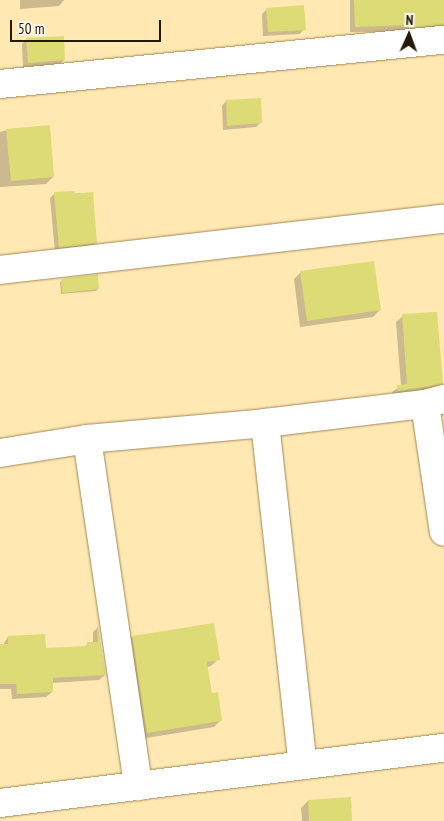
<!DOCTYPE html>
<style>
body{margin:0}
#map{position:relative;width:444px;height:821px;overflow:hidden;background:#ffe8b2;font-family:"PT Sans Narrow",sans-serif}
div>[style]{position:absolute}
.shadow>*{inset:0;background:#0003}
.building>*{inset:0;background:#dddb76}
.roads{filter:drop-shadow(0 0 1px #9f8a57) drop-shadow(0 0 1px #9f8a57)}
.minor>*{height:28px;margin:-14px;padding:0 14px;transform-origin:14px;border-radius:14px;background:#fff}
span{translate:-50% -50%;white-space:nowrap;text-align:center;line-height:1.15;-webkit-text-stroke:4px #fbf7ec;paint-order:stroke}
.north{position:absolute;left:384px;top:10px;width:50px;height:50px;-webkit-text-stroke:4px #fbf7ec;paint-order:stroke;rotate:2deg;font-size:14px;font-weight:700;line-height:20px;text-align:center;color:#211904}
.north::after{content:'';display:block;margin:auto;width:18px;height:22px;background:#211904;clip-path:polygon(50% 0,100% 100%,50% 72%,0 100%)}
.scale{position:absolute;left:10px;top:20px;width:151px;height:22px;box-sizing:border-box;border:2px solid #211904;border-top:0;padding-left:6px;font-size:15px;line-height:18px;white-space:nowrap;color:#211904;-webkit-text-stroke:4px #fbf7ec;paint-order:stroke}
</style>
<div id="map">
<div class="shadow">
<i style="clip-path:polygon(20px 0,64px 0,59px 6px,20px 9px)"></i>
<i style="clip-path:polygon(350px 0,444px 0,444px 31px,350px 32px)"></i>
<i style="clip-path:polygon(267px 9px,304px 29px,300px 34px,263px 36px,262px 14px)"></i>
<i style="clip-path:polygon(26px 40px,64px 60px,59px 65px,23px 67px,22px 44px)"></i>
<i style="clip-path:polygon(226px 101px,261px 122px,256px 127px,223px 130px,222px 106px)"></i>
<i style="clip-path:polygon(7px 130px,53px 177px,46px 184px,0 187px,0 132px)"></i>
<i style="clip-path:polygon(92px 193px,96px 243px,91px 247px,55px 252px,50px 198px,54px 194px)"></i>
<i style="clip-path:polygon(301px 272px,380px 310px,373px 317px,300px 327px,294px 279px)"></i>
<i style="clip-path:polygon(62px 280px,98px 289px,96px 291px,61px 294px,60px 282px)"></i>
<i style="clip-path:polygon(403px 316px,442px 383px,436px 390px,392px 397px,392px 392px,401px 386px,396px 322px)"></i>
<i style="clip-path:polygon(98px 627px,105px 675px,99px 680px,52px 683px,52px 692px,46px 697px,12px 699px,11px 689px,0 689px,0 645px,3px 645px,8px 637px,45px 650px,83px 648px,88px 644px,93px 643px,93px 632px)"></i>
<i style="clip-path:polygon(132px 637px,218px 659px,211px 666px,206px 667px,211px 695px,221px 720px,214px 727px,140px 739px,125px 644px)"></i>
<i style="clip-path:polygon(308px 801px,351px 821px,302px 821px,301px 808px)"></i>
</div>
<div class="building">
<i style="clip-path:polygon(354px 0,444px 0,444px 25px,409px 28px,409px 25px,355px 27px)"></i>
<i style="clip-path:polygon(304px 5px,306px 30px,268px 32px,266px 8px)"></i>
<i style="clip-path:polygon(64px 36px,65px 60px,28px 63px,26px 38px)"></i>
<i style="clip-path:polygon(261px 98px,262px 123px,227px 126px,226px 100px)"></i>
<i style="clip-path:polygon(50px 125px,54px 177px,11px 181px,6px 129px)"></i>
<i style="clip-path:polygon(74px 191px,75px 194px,93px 192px,97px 243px,59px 248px,54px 192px)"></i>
<i style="clip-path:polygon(374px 261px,381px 310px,307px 321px,300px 271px)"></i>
<i style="clip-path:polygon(98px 274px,99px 289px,62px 293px,61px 279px)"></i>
<i style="clip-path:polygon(437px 312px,443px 384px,398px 391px,397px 385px,407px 384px,402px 314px)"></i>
<i style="clip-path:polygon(214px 623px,220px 660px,207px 662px,212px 693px,218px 692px,222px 721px,147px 733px,132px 636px)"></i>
<i style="clip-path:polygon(97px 625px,106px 675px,53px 678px,53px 692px,17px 694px,16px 684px,0 684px,0 644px,8px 644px,8px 636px,45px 634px,46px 648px,87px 646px,87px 642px,98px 642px)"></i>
<i style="clip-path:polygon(351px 797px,352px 821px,309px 821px,308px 800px)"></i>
</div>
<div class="roads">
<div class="minor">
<i style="left:0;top:84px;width:446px;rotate:-5.7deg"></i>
<i style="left:0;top:270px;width:447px;rotate:-6.6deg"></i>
<i style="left:425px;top:404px;width:129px;rotate:81.6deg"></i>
<i style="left:265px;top:423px;width:344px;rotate:83.7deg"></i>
<i style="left:87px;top:439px;width:351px;rotate:81.6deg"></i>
<i style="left:0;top:453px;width:88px;rotate:-9.1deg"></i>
<i style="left:87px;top:439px;width:179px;rotate:-5.1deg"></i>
<i style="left:265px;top:423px;width:161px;rotate:-6.8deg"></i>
<i style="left:425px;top:404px;width:20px;rotate:-15deg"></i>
<i style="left:0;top:803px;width:447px;rotate:-7.1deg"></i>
</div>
</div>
<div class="north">N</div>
<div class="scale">50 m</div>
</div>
